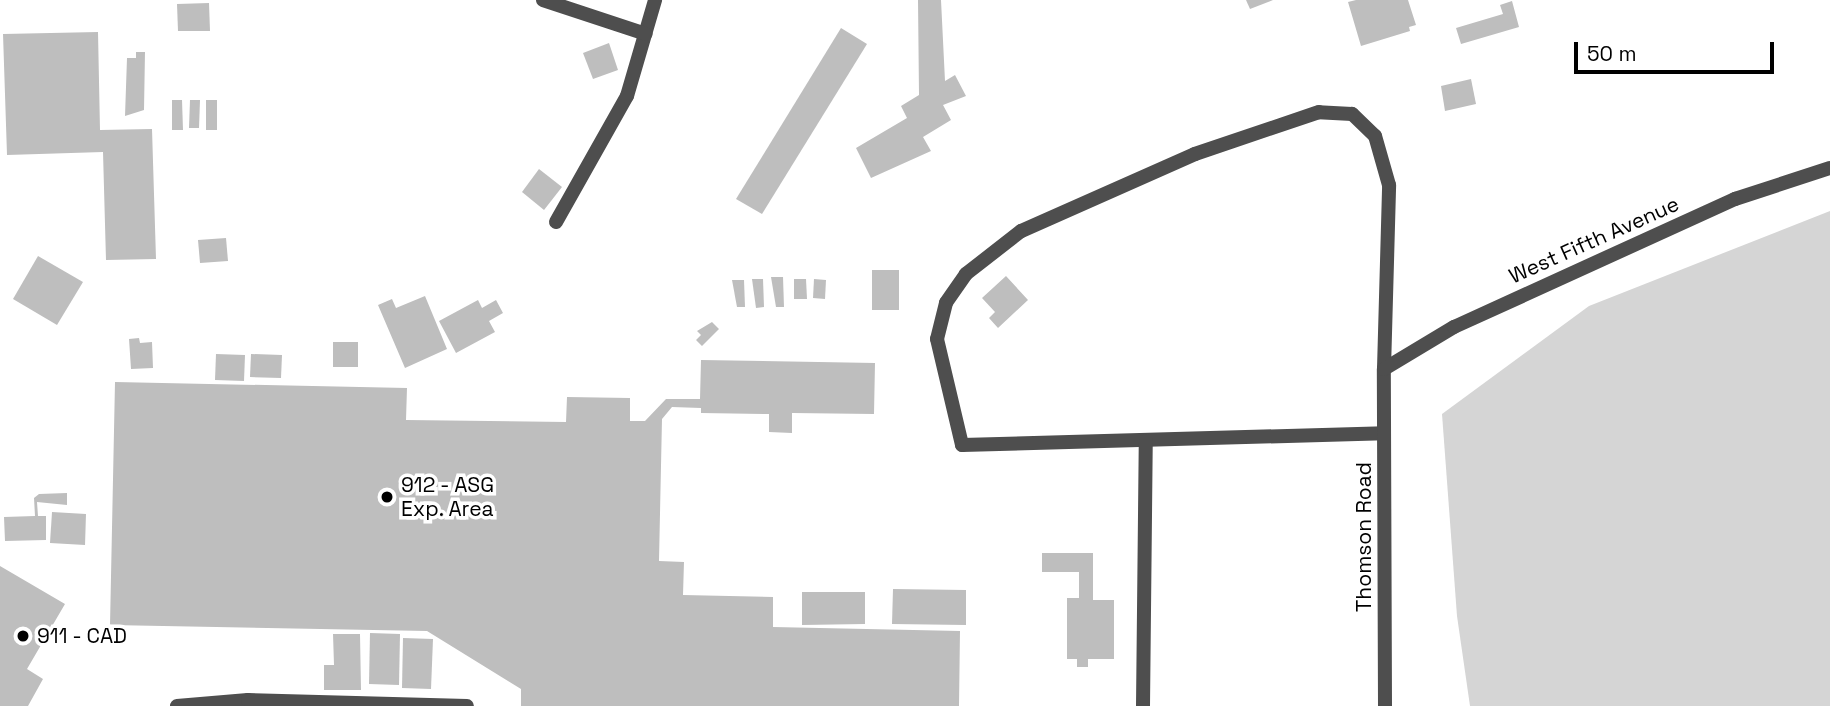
<!DOCTYPE html>
<style>
body{margin:0}
#map{position:relative;width:1830px;height:706px;overflow:hidden;background:#fff;font-family:"Space Grotesk",sans-serif}
div>[style]{position:absolute}
.green>*{inset:0;background:#d5d5d5}
.building>*{inset:0;background:#bebebe}
.lane>*{height:14px;margin:-7px;padding:0 7px;transform-origin:7px;border-radius:7px;background:#4e4e4e}
.street>*{height:14px;margin:-7px;padding:0 7px;transform-origin:7px;border-radius:7px;background:#4e4e4e}
.dots>*{width:19px;height:19px;translate:-50% -50%;box-sizing:border-box;border:4px solid #fff;border-radius:50%}
span{translate:-50% -50%;white-space:nowrap;text-align:center;line-height:1.15;-webkit-text-stroke:7px #fff;paint-order:stroke}
.street-label{font-size:21px;color:#000}
.poi-label{font-size:21px;color:#000}
.left{translate:0 -50%;text-align:left}
.scale{position:absolute;left:1574px;top:42px;width:200px;height:32px;box-sizing:border-box;border:4px solid #000;border-top:0;padding-left:9px;font-size:21px;line-height:24px;white-space:nowrap;color:#000;-webkit-text-stroke:5px #fff;paint-order:stroke}
</style>
<div id="map">
<div class="green">
<i style="clip-path:polygon(1830px 211px,1830px 706px,1470px 706px,1457px 616px,1442px 414px,1589px 306px)"></i>
</div>
<div class="building">
<i style="clip-path:polygon(918px 0,941px 0,945px 81px,955px 75px,966px 96px,943px 105px,951px 120px,923px 137px,931px 151px,871px 178px,856px 148px,907px 118px,901px 106px,919px 95px)"></i>
<i style="clip-path:polygon(1246px 0,1273px 0,1250px 9px)"></i>
<i style="clip-path:polygon(1356px 0,1408px 0,1416px 25px,1409px 27px,1410px 31px,1361px 46px,1348px 2px)"></i>
<i style="clip-path:polygon(1512px 1px,1519px 27px,1461px 44px,1456px 28px,1503px 14px,1500px 5px)"></i>
<i style="clip-path:polygon(209px 3px,210px 31px,178px 31px,177px 4px)"></i>
<i style="clip-path:polygon(841px 28px,867px 44px,762px 214px,736px 199px)"></i>
<i style="clip-path:polygon(98px 32px,100px 130px,152px 129px,156px 259px,106px 260px,103px 152px,7px 155px,3px 34px)"></i>
<i style="clip-path:polygon(609px 43px,618px 70px,593px 79px,583px 53px)"></i>
<i style="clip-path:polygon(136px 52px,145px 52px,144px 110px,125px 116px,127px 58px,136px 58px)"></i>
<i style="clip-path:polygon(1471px 79px,1476px 104px,1445px 111px,1441px 86px)"></i>
<i style="clip-path:polygon(172px 100px,182px 100px,183px 130px,172px 130px)"></i>
<i style="clip-path:polygon(190px 100px,200px 100px,199px 128px,189px 128px)"></i>
<i style="clip-path:polygon(206px 100px,217px 100px,217px 130px,206px 130px)"></i>
<i style="clip-path:polygon(539px 169px,562px 187px,544px 210px,522px 192px)"></i>
<i style="clip-path:polygon(226px 238px,228px 261px,200px 263px,198px 240px)"></i>
<i style="clip-path:polygon(38px 256px,83px 282px,57px 325px,13px 299px)"></i>
<i style="clip-path:polygon(872px 270px,899px 270px,899px 310px,872px 310px)"></i>
<i style="clip-path:polygon(1006px 276px,1028px 300px,998px 328px,989px 318px,995px 312px,982px 298px)"></i>
<i style="clip-path:polygon(771px 277px,783px 277px,784px 307px,776px 307px)"></i>
<i style="clip-path:polygon(752px 279px,763px 279px,764px 307px,756px 308px)"></i>
<i style="clip-path:polygon(794px 279px,806px 279px,807px 299px,794px 299px)"></i>
<i style="clip-path:polygon(814px 279px,826px 280px,825px 299px,813px 298px)"></i>
<i style="clip-path:polygon(732px 280px,744px 280px,745px 307px,737px 307px)"></i>
<i style="clip-path:polygon(425px 296px,447px 349px,405px 368px,378px 305px,392px 299px,396px 308px)"></i>
<i style="clip-path:polygon(478px 300px,482px 308px,496px 300px,503px 313px,489px 321px,495px 332px,456px 353px,439px 321px)"></i>
<i style="clip-path:polygon(712px 322px,719px 329px,702px 346px,696px 340px,701px 335px,697px 331px)"></i>
<i style="clip-path:polygon(139px 338px,140px 343px,152px 342px,153px 368px,131px 369px,129px 339px)"></i>
<i style="clip-path:polygon(333px 342px,358px 342px,358px 367px,333px 367px)"></i>
<i style="clip-path:polygon(216px 354px,245px 355px,244px 381px,215px 380px)"></i>
<i style="clip-path:polygon(251px 354px,282px 355px,281px 378px,250px 377px)"></i>
<i style="clip-path:polygon(701px 360px,875px 363px,874px 414px,792px 413px,792px 433px,769px 432px,769px 414px,701px 413px,701px 408px,672px 407px,662px 419px,659px 561px,684px 562px,683px 595px,773px 597px,773px 627px,960px 631px,959px 706px,521px 706px,521px 689px,427px 631px,110px 625px,115px 382px,407px 388px,406px 420px,566px 422px,567px 397px,630px 398px,630px 421px,645px 421px,666px 399px,700px 399px)"></i>
<i style="clip-path:polygon(67px 493px,67px 505px,37px 502px,38px 516px,46px 516px,46px 540px,5px 541px,4px 517px,35px 516px,34px 498px,39px 494px)"></i>
<i style="clip-path:polygon(52px 512px,86px 514px,85px 545px,50px 543px)"></i>
<i style="clip-path:polygon(1042px 553px,1093px 553px,1093px 600px,1114px 600px,1114px 659px,1088px 659px,1088px 667px,1077px 667px,1077px 659px,1067px 659px,1067px 598px,1079px 598px,1079px 572px,1042px 572px)"></i>
<i style="clip-path:polygon(0 566px,65px 604px,27px 669px,43px 679px,28px 706px,0 706px)"></i>
<i style="clip-path:polygon(893px 589px,966px 590px,966px 625px,892px 624px)"></i>
<i style="clip-path:polygon(802px 592px,865px 592px,865px 624px,802px 625px)"></i>
<i style="clip-path:polygon(370px 633px,400px 634px,399px 685px,369px 684px)"></i>
<i style="clip-path:polygon(333px 634px,360px 634px,361px 690px,324px 690px,324px 665px,334px 665px)"></i>
<i style="clip-path:polygon(403px 638px,433px 639px,431px 689px,402px 688px)"></i>
</div>
<div class="lane">
<i style="left:556px;top:222px;width:145px;rotate:-60.6deg"></i>
<i style="left:627px;top:96px;width:100px;rotate:-73.7deg"></i>
<i style="left:1384px;top:369px;width:184px;rotate:-88.4deg"></i>
<i style="left:1389px;top:185px;width:51px;rotate:-105.9deg"></i>
<i style="left:1375px;top:136px;width:32px;rotate:-136deg"></i>
<i style="left:1352px;top:114px;width:33px;rotate:-177deg"></i>
<i style="left:1319px;top:112px;width:131px;rotate:161.3deg"></i>
<i style="left:1195px;top:154px;width:190px;rotate:156.1deg"></i>
<i style="left:1021px;top:231px;width:70px;rotate:142deg"></i>
<i style="left:966px;top:274px;width:35px;rotate:125deg"></i>
<i style="left:946px;top:303px;width:37px;rotate:104deg"></i>
<i style="left:937px;top:339px;width:109px;rotate:76.7deg"></i>
<i style="left:962px;top:445px;width:422px;rotate:-1.6deg"></i>
<i style="left:177px;top:706px;width:71px;rotate:-4.8deg"></i>
<i style="left:248px;top:700px;width:219px;rotate:1.6deg"></i>
<i style="left:1143px;top:706px;width:265px;rotate:-89.4deg"></i>
</div>
<div class="street">
<i style="left:543px;top:0;width:108px;rotate:18.3deg"></i>
<i style="left:1385px;top:706px;width:337px;rotate:-90.2deg"></i>
<i style="left:1384px;top:369px;width:82px;rotate:-31deg"></i>
<i style="left:1454px;top:327px;width:309px;rotate:-24.5deg"></i>
<i style="left:1735px;top:199px;width:100px;rotate:-18.1deg"></i>
</div>
<div class="dots">
<i style="left:387px;top:497px;background:#000"></i>
<i style="left:23px;top:636px;background:#000"></i>
</div>
<div class="street-label">
<span style="left:1594px;top:240px;rotate:-24deg">West Fifth Avenue</span>
<span style="left:1364px;top:537px;rotate:-90deg">Thomson Road</span>
</div>
<div class="poi-label">
<span class="left" style="left:401px;top:497px">912 - ASG<br>Exp. Area</span>
<span class="left" style="left:37px;top:636px">911 - CAD</span>
</div>
<div class="scale">50 m</div>
</div>
